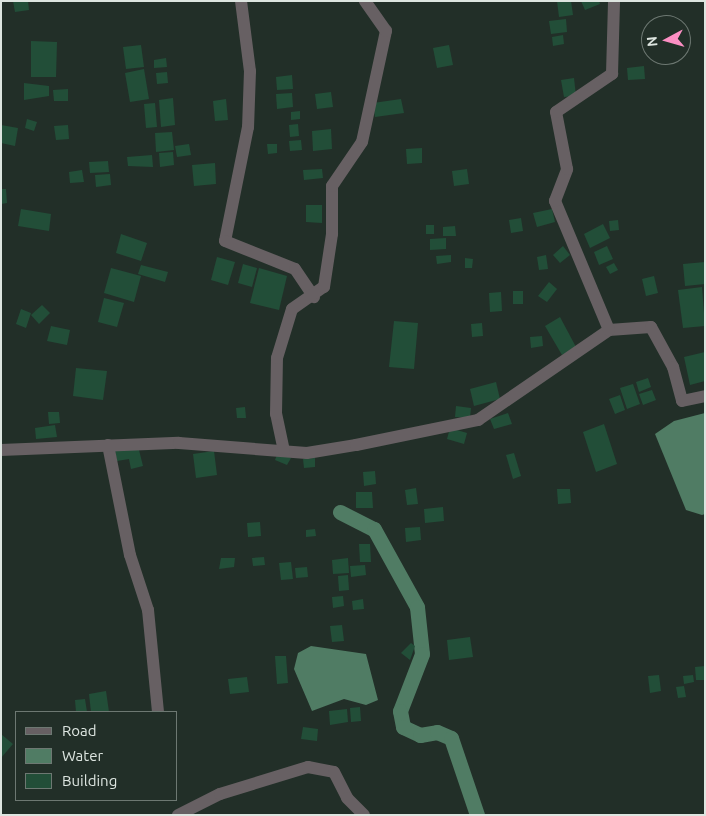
<!DOCTYPE html>
<style>
body{margin:0}
#map{position:relative;width:706px;height:816px;overflow:hidden;background:#222f28;font-family:Ubuntu,sans-serif}
div>[style]{position:absolute}
.water>*{inset:0;background:#507c64}
.canal>*{height:15px;margin:-7.5px;padding:0 7.5px;transform-origin:7.5px;border-radius:7.5px;background:#507c64}
.building>*{inset:0;background:#224e38}
.minor>*{height:12px;margin:-6px;padding:0 6px;transform-origin:6px;border-radius:6px;background:#676063}
span{translate:-50% -50%;white-space:nowrap;text-align:center;line-height:1.15;-webkit-text-stroke:4.5px #222f28;paint-order:stroke}
.frame{position:absolute;inset:0;border:2px solid #dde5e0;pointer-events:none}
.legend{position:absolute;left:15px;top:711px;width:162px;height:90px;box-sizing:border-box;background:#222f28;border:1px solid #6d7872;margin:0;padding:6px 9px;list-style:none;font-size:15px;color:#dde5e0}
.legend li{display:flex;align-items:center;gap:10px;height:25px}
.legend b{width:25px;border:1px solid #6d7872}
.north{position:absolute;left:641px;top:15px;width:50px;height:50px;box-sizing:border-box;background:#222f28;border:1px solid #6d7872;border-radius:50%;rotate:264deg;font-size:14px;font-weight:700;line-height:20px;text-align:center;color:#dde5e0}
.north::after{content:'';display:block;margin:auto;width:18px;height:22px;background:#fc8fc3;clip-path:polygon(50% 0,100% 100%,50% 72%,0 100%)}
</style>
<div id="map">
<div class="water">
<i style="clip-path:polygon(705px 413px,705px 514px,702px 515px,686px 510px,655px 434px,674px 421px)"></i>
<i style="clip-path:polygon(311px 646px,366px 654px,378px 700px,366px 705px,344px 699px,312px 711px,294px 669px,298px 653px)"></i>
</div>
<div class="canal">
<i style="left:340px;top:512px;width:38px;rotate:27deg"></i>
<i style="left:374px;top:529px;width:89px;rotate:61.1deg"></i>
<i style="left:417px;top:607px;width:47px;rotate:83.9deg"></i>
<i style="left:422px;top:654px;width:61px;rotate:111.1deg"></i>
<i style="left:400px;top:711px;width:16px;rotate:79deg"></i>
<i style="left:403px;top:727px;width:19px;rotate:25deg"></i>
<i style="left:420px;top:735px;width:17px;rotate:-10deg"></i>
<i style="left:437px;top:732px;width:15px;rotate:23deg"></i>
<i style="left:451px;top:738px;width:81px;rotate:71.3deg"></i>
</div>
<div class="building">
<i style="clip-path:polygon(13px 1px,28px 1px,29px 10px,15px 12px)"></i>
<i style="clip-path:polygon(557px 1px,571px 1px,573px 15px,559px 17px)"></i>
<i style="clip-path:polygon(581px 1px,599px 1px,600px 4px,585px 10px)"></i>
<i style="clip-path:polygon(566px 19px,567px 32px,551px 34px,549px 21px)"></i>
<i style="clip-path:polygon(563px 35px,564px 44px,553px 46px,552px 37px)"></i>
<i style="clip-path:polygon(31px 41px,57px 42px,56px 77px,31px 77px)"></i>
<i style="clip-path:polygon(141px 45px,144px 67px,126px 69px,123px 47px)"></i>
<i style="clip-path:polygon(449px 45px,453px 65px,437px 68px,433px 48px)"></i>
<i style="clip-path:polygon(166px 58px,167px 67px,154px 68px,154px 60px)"></i>
<i style="clip-path:polygon(644px 66px,645px 79px,628px 80px,627px 68px)"></i>
<i style="clip-path:polygon(144px 69px,149px 99px,130px 102px,125px 73px)"></i>
<i style="clip-path:polygon(167px 72px,168px 83px,157px 84px,156px 73px)"></i>
<i style="clip-path:polygon(292px 75px,293px 89px,277px 90px,276px 77px)"></i>
<i style="clip-path:polygon(574px 78px,576px 96px,564px 97px,561px 80px)"></i>
<i style="clip-path:polygon(24px 83px,49px 86px,49px 96px,24px 100px)"></i>
<i style="clip-path:polygon(68px 89px,68px 101px,54px 101px,53px 90px)"></i>
<i style="clip-path:polygon(331px 92px,333px 107px,317px 109px,315px 94px)"></i>
<i style="clip-path:polygon(292px 93px,293px 107px,277px 109px,276px 94px)"></i>
<i style="clip-path:polygon(173px 98px,175px 125px,161px 127px,159px 100px)"></i>
<i style="clip-path:polygon(226px 99px,228px 120px,215px 121px,213px 101px)"></i>
<i style="clip-path:polygon(401px 99px,404px 113px,375px 117px,373px 103px)"></i>
<i style="clip-path:polygon(155px 103px,157px 127px,146px 128px,144px 104px)"></i>
<i style="clip-path:polygon(300px 111px,300px 119px,291px 120px,291px 112px)"></i>
<i style="clip-path:polygon(27px 119px,37px 122px,34px 131px,25px 128px)"></i>
<i style="clip-path:polygon(298px 124px,299px 136px,290px 137px,289px 125px)"></i>
<i style="clip-path:polygon(1px 125px,18px 128px,15px 146px,1px 143px)"></i>
<i style="clip-path:polygon(68px 125px,69px 139px,56px 140px,54px 126px)"></i>
<i style="clip-path:polygon(331px 129px,332px 149px,313px 151px,312px 131px)"></i>
<i style="clip-path:polygon(172px 132px,174px 150px,156px 152px,155px 133px)"></i>
<i style="clip-path:polygon(301px 140px,302px 150px,290px 151px,289px 141px)"></i>
<i style="clip-path:polygon(189px 144px,191px 155px,177px 157px,175px 146px)"></i>
<i style="clip-path:polygon(267px 144px,277px 144px,277px 153px,268px 154px)"></i>
<i style="clip-path:polygon(422px 148px,422px 163px,407px 164px,406px 149px)"></i>
<i style="clip-path:polygon(173px 152px,174px 165px,160px 167px,159px 153px)"></i>
<i style="clip-path:polygon(152px 155px,153px 167px,128px 166px,127px 157px)"></i>
<i style="clip-path:polygon(108px 161px,109px 172px,90px 173px,89px 162px)"></i>
<i style="clip-path:polygon(215px 163px,216px 184px,194px 186px,192px 165px)"></i>
<i style="clip-path:polygon(322px 169px,323px 178px,304px 180px,303px 170px)"></i>
<i style="clip-path:polygon(467px 169px,469px 184px,454px 186px,452px 171px)"></i>
<i style="clip-path:polygon(82px 170px,84px 182px,70px 183px,69px 172px)"></i>
<i style="clip-path:polygon(110px 174px,111px 185px,96px 187px,95px 175px)"></i>
<i style="clip-path:polygon(1px 189px,6px 189px,7px 203px,1px 204px)"></i>
<i style="clip-path:polygon(306px 205px,322px 205px,322px 223px,306px 222px)"></i>
<i style="clip-path:polygon(21px 209px,51px 214px,49px 231px,18px 226px)"></i>
<i style="clip-path:polygon(552px 209px,555px 222px,537px 227px,533px 213px)"></i>
<i style="clip-path:polygon(521px 218px,523px 231px,511px 233px,509px 220px)"></i>
<i style="clip-path:polygon(618px 220px,619px 230px,610px 231px,609px 221px)"></i>
<i style="clip-path:polygon(603px 224px,610px 238px,590px 248px,584px 234px)"></i>
<i style="clip-path:polygon(426px 225px,434px 225px,434px 234px,426px 234px)"></i>
<i style="clip-path:polygon(455px 226px,456px 236px,443px 236px,443px 227px)"></i>
<i style="clip-path:polygon(121px 234px,147px 243px,141px 261px,116px 253px)"></i>
<i style="clip-path:polygon(446px 238px,446px 249px,430px 250px,430px 239px)"></i>
<i style="clip-path:polygon(563px 246px,570px 255px,560px 263px,553px 255px)"></i>
<i style="clip-path:polygon(607px 246px,613px 259px,599px 265px,594px 252px)"></i>
<i style="clip-path:polygon(451px 255px,451px 262px,437px 264px,436px 256px)"></i>
<i style="clip-path:polygon(546px 255px,548px 269px,539px 270px,537px 257px)"></i>
<i style="clip-path:polygon(217px 257px,235px 262px,228px 285px,211px 280px)"></i>
<i style="clip-path:polygon(465px 258px,473px 259px,472px 268px,465px 268px)"></i>
<i style="clip-path:polygon(705px 262px,705px 284px,685px 286px,683px 264px)"></i>
<i style="clip-path:polygon(614px 263px,618px 270px,610px 274px,606px 267px)"></i>
<i style="clip-path:polygon(243px 264px,257px 268px,252px 287px,238px 283px)"></i>
<i style="clip-path:polygon(141px 265px,168px 272px,165px 282px,138px 274px)"></i>
<i style="clip-path:polygon(111px 268px,141px 276px,134px 302px,104px 293px)"></i>
<i style="clip-path:polygon(259px 268px,287px 276px,279px 310px,250px 303px)"></i>
<i style="clip-path:polygon(654px 276px,658px 293px,646px 296px,642px 279px)"></i>
<i style="clip-path:polygon(549px 282px,557px 289px,547px 302px,538px 296px)"></i>
<i style="clip-path:polygon(702px 287px,705px 326px,683px 328px,678px 290px)"></i>
<i style="clip-path:polygon(513px 291px,523px 291px,523px 304px,513px 304px)"></i>
<i style="clip-path:polygon(501px 292px,502px 311px,490px 312px,489px 293px)"></i>
<i style="clip-path:polygon(104px 298px,124px 303px,117px 327px,98px 322px)"></i>
<i style="clip-path:polygon(42px 305px,50px 313px,39px 324px,31px 315px)"></i>
<i style="clip-path:polygon(21px 309px,31px 313px,26px 328px,16px 324px)"></i>
<i style="clip-path:polygon(560px 317px,576px 347px,562px 355px,545px 326px)"></i>
<i style="clip-path:polygon(394px 321px,418px 323px,414px 369px,389px 367px)"></i>
<i style="clip-path:polygon(482px 323px,483px 336px,472px 337px,471px 324px)"></i>
<i style="clip-path:polygon(51px 326px,70px 330px,67px 345px,47px 341px)"></i>
<i style="clip-path:polygon(542px 336px,543px 346px,531px 348px,530px 337px)"></i>
<i style="clip-path:polygon(705px 352px,705px 381px,690px 385px,684px 357px)"></i>
<i style="clip-path:polygon(76px 368px,107px 371px,103px 400px,73px 396px)"></i>
<i style="clip-path:polygon(648px 378px,651px 387px,639px 392px,636px 382px)"></i>
<i style="clip-path:polygon(496px 382px,500px 399px,474px 406px,470px 389px)"></i>
<i style="clip-path:polygon(633px 384px,640px 404px,627px 409px,620px 388px)"></i>
<i style="clip-path:polygon(652px 390px,656px 400px,643px 405px,639px 394px)"></i>
<i style="clip-path:polygon(620px 395px,625px 410px,615px 414px,609px 399px)"></i>
<i style="clip-path:polygon(456px 406px,471px 408px,470px 418px,455px 417px)"></i>
<i style="clip-path:polygon(245px 407px,246px 418px,237px 418px,236px 408px)"></i>
<i style="clip-path:polygon(48px 412px,59px 412px,60px 423px,49px 424px)"></i>
<i style="clip-path:polygon(508px 413px,512px 424px,494px 429px,490px 419px)"></i>
<i style="clip-path:polygon(604px 424px,617px 464px,596px 472px,583px 432px)"></i>
<i style="clip-path:polygon(55px 425px,57px 437px,36px 439px,35px 428px)"></i>
<i style="clip-path:polygon(450px 428px,467px 433px,464px 444px,447px 439px)"></i>
<i style="clip-path:polygon(138px 446px,143px 466px,131px 469px,129px 459px,117px 461px,115px 451px)"></i>
<i style="clip-path:polygon(214px 451px,217px 475px,196px 478px,193px 454px)"></i>
<i style="clip-path:polygon(278px 452px,291px 458px,287px 465px,275px 460px)"></i>
<i style="clip-path:polygon(514px 453px,521px 476px,513px 479px,506px 455px)"></i>
<i style="clip-path:polygon(315px 458px,315px 467px,304px 468px,303px 459px)"></i>
<i style="clip-path:polygon(375px 471px,376px 484px,364px 486px,363px 472px)"></i>
<i style="clip-path:polygon(416px 488px,418px 504px,407px 505px,405px 490px)"></i>
<i style="clip-path:polygon(557px 489px,570px 489px,571px 503px,558px 504px)"></i>
<i style="clip-path:polygon(356px 492px,372px 492px,373px 508px,356px 508px)"></i>
<i style="clip-path:polygon(443px 507px,444px 521px,425px 523px,424px 509px)"></i>
<i style="clip-path:polygon(260px 522px,261px 536px,248px 537px,247px 523px)"></i>
<i style="clip-path:polygon(420px 527px,421px 540px,406px 542px,405px 528px)"></i>
<i style="clip-path:polygon(315px 529px,316px 536px,306px 537px,306px 530px)"></i>
<i style="clip-path:polygon(359px 544px,370px 544px,371px 562px,360px 562px)"></i>
<i style="clip-path:polygon(264px 557px,265px 565px,253px 566px,252px 558px)"></i>
<i style="clip-path:polygon(221px 558px,235px 558px,234px 567px,219px 569px)"></i>
<i style="clip-path:polygon(348px 558px,349px 573px,333px 574px,332px 560px)"></i>
<i style="clip-path:polygon(291px 562px,293px 579px,281px 580px,279px 563px)"></i>
<i style="clip-path:polygon(365px 565px,366px 575px,351px 577px,350px 566px)"></i>
<i style="clip-path:polygon(307px 567px,308px 577px,296px 578px,295px 568px)"></i>
<i style="clip-path:polygon(348px 575px,349px 590px,339px 591px,338px 576px)"></i>
<i style="clip-path:polygon(343px 596px,344px 606px,333px 608px,332px 597px)"></i>
<i style="clip-path:polygon(363px 599px,364px 609px,353px 610px,352px 601px)"></i>
<i style="clip-path:polygon(342px 625px,344px 641px,332px 642px,330px 626px)"></i>
<i style="clip-path:polygon(470px 637px,473px 657px,449px 660px,447px 640px)"></i>
<i style="clip-path:polygon(411px 643px,415px 646px,410px 660px,401px 653px)"></i>
<i style="clip-path:polygon(275px 656px,286px 656px,288px 683px,277px 684px)"></i>
<i style="clip-path:polygon(705px 666px,705px 680px,696px 680px,695px 667px)"></i>
<i style="clip-path:polygon(659px 675px,661px 691px,650px 693px,648px 676px)"></i>
<i style="clip-path:polygon(693px 675px,694px 682px,684px 684px,683px 676px)"></i>
<i style="clip-path:polygon(247px 677px,249px 692px,230px 694px,228px 679px)"></i>
<i style="clip-path:polygon(684px 686px,686px 697px,678px 698px,676px 687px)"></i>
<i style="clip-path:polygon(106px 691px,109px 712px,91px 712px,89px 694px)"></i>
<i style="clip-path:polygon(85px 699px,87px 712px,76px 712px,75px 700px)"></i>
<i style="clip-path:polygon(360px 707px,361px 721px,351px 722px,350px 708px)"></i>
<i style="clip-path:polygon(347px 709px,348px 722px,330px 725px,329px 711px)"></i>
<i style="clip-path:polygon(303px 727px,318px 729px,317px 741px,301px 739px)"></i>
<i style="clip-path:polygon(1px 734px,13px 744px,1px 758px)"></i>
</div>
<div class="minor">
<i style="left:241px;top:1px;width:71px;rotate:82.7deg"></i>
<i style="left:250px;top:71px;width:56px;rotate:92deg"></i>
<i style="left:248px;top:127px;width:116px;rotate:101.4deg"></i>
<i style="left:225px;top:241px;width:75px;rotate:21.8deg"></i>
<i style="left:295px;top:269px;width:34px;rotate:56deg"></i>
<i style="left:609px;top:330px;width:42px;rotate:-4.1deg"></i>
<i style="left:651px;top:327px;width:46px;rotate:61.2deg"></i>
<i style="left:673px;top:367px;width:35px;rotate:75deg"></i>
<i style="left:682px;top:401px;width:24px;rotate:-12deg"></i>
<i style="left:108px;top:445px;width:112px;rotate:78.7deg"></i>
<i style="left:130px;top:555px;width:58px;rotate:71.9deg"></i>
<i style="left:148px;top:610px;width:102px;rotate:84.4deg"></i>
<i style="left:1px;top:450px;width:178px;rotate:-2.3deg"></i>
<i style="left:179px;top:443px;width:128px;rotate:4.5deg"></i>
<i style="left:307px;top:453px;width:50px;rotate:-9.3deg"></i>
<i style="left:356px;top:445px;width:125px;rotate:-11.6deg"></i>
<i style="left:478px;top:420px;width:159px;rotate:-34.5deg"></i>
<i style="left:609px;top:330px;width:140px;rotate:-112.7deg"></i>
<i style="left:555px;top:201px;width:34px;rotate:-69deg"></i>
<i style="left:567px;top:169px;width:58px;rotate:-100.9deg"></i>
<i style="left:556px;top:112px;width:68px;rotate:-34.2deg"></i>
<i style="left:612px;top:74px;width:73px;rotate:-88.4deg"></i>
<i style="left:284px;top:451px;width:38px;rotate:-102deg"></i>
<i style="left:276px;top:414px;width:56px;rotate:-89deg"></i>
<i style="left:277px;top:358px;width:51px;rotate:-73deg"></i>
<i style="left:292px;top:309px;width:39px;rotate:-35deg"></i>
<i style="left:324px;top:287px;width:54px;rotate:-81.4deg"></i>
<i style="left:332px;top:234px;width:48px;rotate:-90deg"></i>
<i style="left:332px;top:186px;width:53px;rotate:-55.7deg"></i>
<i style="left:362px;top:142px;width:114px;rotate:-77.8deg"></i>
<i style="left:386px;top:31px;width:37px;rotate:-125deg"></i>
<i style="left:178px;top:815px;width:47px;rotate:-26.6deg"></i>
<i style="left:220px;top:794px;width:92px;rotate:-17.1deg"></i>
<i style="left:308px;top:767px;width:26px;rotate:11deg"></i>
<i style="left:334px;top:772px;width:29px;rotate:63deg"></i>
<i style="left:347px;top:798px;width:24px;rotate:45deg"></i>
</div>
<div class="frame"></div>
<ul class="legend">
<li><b style="height:6px;background:#676063"></b>Road</li>
<li><b style="height:14px;background:#507c64"></b>Water</li>
<li><b style="height:14px;background:#224e38"></b>Building</li>
</ul>
<div class="north">N</div>
</div>
